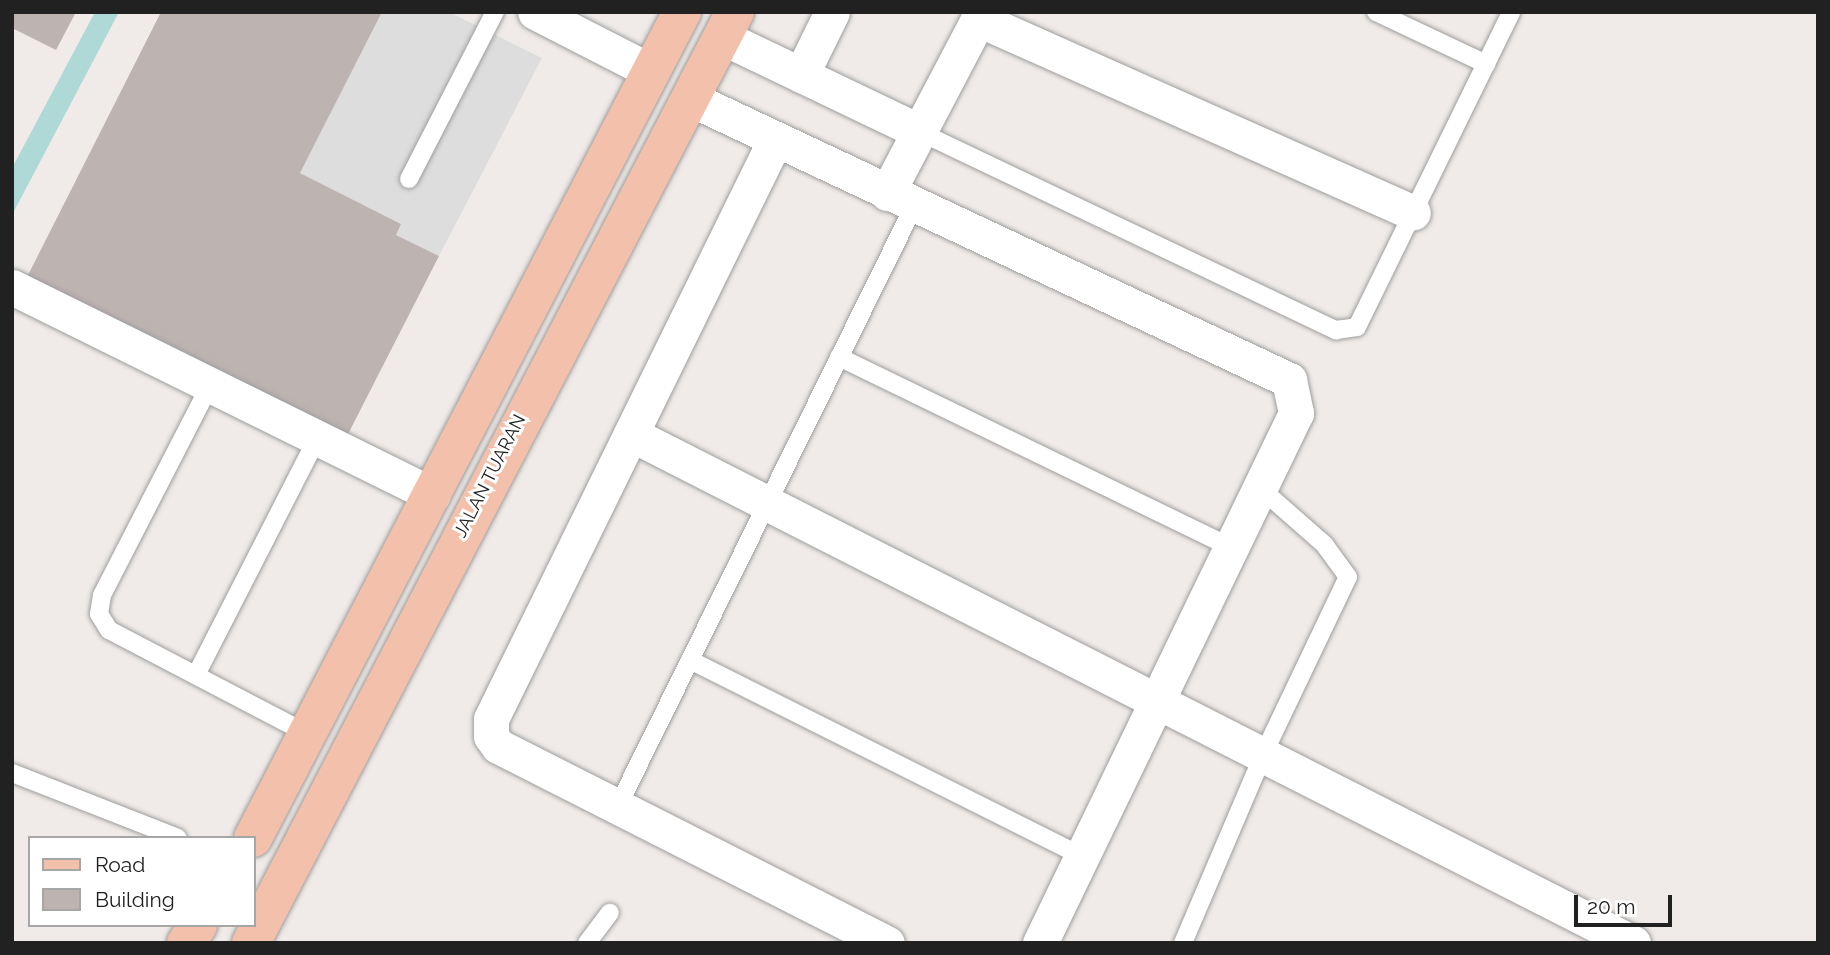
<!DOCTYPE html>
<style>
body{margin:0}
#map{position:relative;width:1830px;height:955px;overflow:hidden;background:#f0ebe8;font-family:Raleway,sans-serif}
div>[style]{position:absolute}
.parking>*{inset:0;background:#ddd}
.water>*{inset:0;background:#aed9d7}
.building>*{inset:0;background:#bdb3b1}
.roads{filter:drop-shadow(0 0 2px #9e9e9e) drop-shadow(0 0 2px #9e9e9e)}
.lane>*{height:18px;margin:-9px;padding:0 9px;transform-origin:9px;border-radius:9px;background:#fff}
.street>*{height:35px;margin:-17.5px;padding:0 17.5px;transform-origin:17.5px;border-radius:17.5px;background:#fff}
.primary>*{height:38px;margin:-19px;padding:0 19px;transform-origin:19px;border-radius:19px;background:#f2c0ab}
span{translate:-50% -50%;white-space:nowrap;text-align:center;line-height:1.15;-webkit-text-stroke:6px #fff;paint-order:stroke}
.street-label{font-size:18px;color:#212121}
.frame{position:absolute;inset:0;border:14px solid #212121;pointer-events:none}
.legend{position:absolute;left:28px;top:836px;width:228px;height:91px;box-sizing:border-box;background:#fff;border:2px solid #a6a6a6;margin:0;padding:9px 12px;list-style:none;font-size:21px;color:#212121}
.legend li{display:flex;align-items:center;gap:14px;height:35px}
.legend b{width:35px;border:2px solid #a6a6a6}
.scale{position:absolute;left:1574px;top:895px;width:98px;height:32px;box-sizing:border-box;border:4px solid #212121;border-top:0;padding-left:9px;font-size:21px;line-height:24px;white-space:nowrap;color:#212121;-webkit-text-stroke:5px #fff;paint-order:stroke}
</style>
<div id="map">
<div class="parking">
<i style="clip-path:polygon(382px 12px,449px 12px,542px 58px,439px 256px,396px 235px,401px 224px,300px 173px)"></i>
</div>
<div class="water">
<i style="clip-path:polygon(95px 12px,119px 12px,12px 215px,12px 168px)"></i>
</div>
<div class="building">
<i style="clip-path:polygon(12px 12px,76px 12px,56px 50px,12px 28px)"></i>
<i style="clip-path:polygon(161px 12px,382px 12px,300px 173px,401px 224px,396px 235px,439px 256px,346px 438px,23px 285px)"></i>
</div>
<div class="roads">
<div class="lane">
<i style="left:1376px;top:12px;width:122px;rotate:25.3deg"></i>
<i style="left:920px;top:132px;width:461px;rotate:25.5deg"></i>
<i style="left:1336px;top:330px;width:21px;rotate:-8deg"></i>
<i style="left:1357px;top:327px;width:351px;rotate:-63.9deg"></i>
<i style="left:409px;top:179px;width:188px;rotate:-62.8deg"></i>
<i style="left:839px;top:357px;width:436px;rotate:25.9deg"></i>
<i style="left:210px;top:385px;width:236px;rotate:117.2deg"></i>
<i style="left:102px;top:595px;width:19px;rotate:99deg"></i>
<i style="left:99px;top:614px;width:19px;rotate:58deg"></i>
<i style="left:109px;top:630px;width:225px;rotate:27.6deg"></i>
<i style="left:690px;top:660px;width:440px;rotate:26.6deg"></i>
<i style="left:196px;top:675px;width:265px;rotate:-62.9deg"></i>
<i style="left:12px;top:773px;width:178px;rotate:21.4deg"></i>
<i style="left:618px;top:806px;width:669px;rotate:-63.74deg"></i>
<i style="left:587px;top:943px;width:38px;rotate:-53deg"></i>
<i style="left:1183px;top:943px;width:204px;rotate:-66.9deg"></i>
<i style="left:1263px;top:755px;width:197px;rotate:-64.5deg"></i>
<i style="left:1348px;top:577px;width:39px;rotate:-126deg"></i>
<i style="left:1325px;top:545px;width:86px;rotate:-138.8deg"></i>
</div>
<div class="street">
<i style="left:535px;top:12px;width:131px;rotate:27.1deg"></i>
<i style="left:978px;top:19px;width:476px;rotate:24deg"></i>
<i style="left:722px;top:37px;width:220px;rotate:25.6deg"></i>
<i style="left:801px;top:75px;width:70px;rotate:-63.8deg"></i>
<i style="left:691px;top:99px;width:661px;rotate:25.17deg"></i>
<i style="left:1289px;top:380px;width:34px;rotate:78deg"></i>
<i style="left:1296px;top:413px;width:589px;rotate:115.78deg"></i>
<i style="left:775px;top:140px;width:645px;rotate:116.13deg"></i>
<i style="left:491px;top:719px;width:17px;rotate:90deg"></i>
<i style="left:491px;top:736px;width:12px;rotate:55deg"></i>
<i style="left:498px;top:746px;width:436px;rotate:26.9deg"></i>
<i style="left:887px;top:193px;width:204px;rotate:-62.3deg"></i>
<i style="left:12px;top:287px;width:469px;rotate:26.3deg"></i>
<i style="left:631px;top:434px;width:1124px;rotate:26.93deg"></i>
</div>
<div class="primary">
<i style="left:253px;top:838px;width:931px;rotate:-62.55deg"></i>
<i style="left:186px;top:943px;width:22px;rotate:-56deg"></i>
<i style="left:251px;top:943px;width:1049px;rotate:-62.53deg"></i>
</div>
</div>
<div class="street-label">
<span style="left:490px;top:476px;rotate:-63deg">JALAN TUARAN</span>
</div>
<div class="frame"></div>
<ul class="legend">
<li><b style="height:9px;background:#f2c0ab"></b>Road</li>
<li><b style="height:19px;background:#bdb3b1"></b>Building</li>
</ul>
<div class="scale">20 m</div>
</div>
